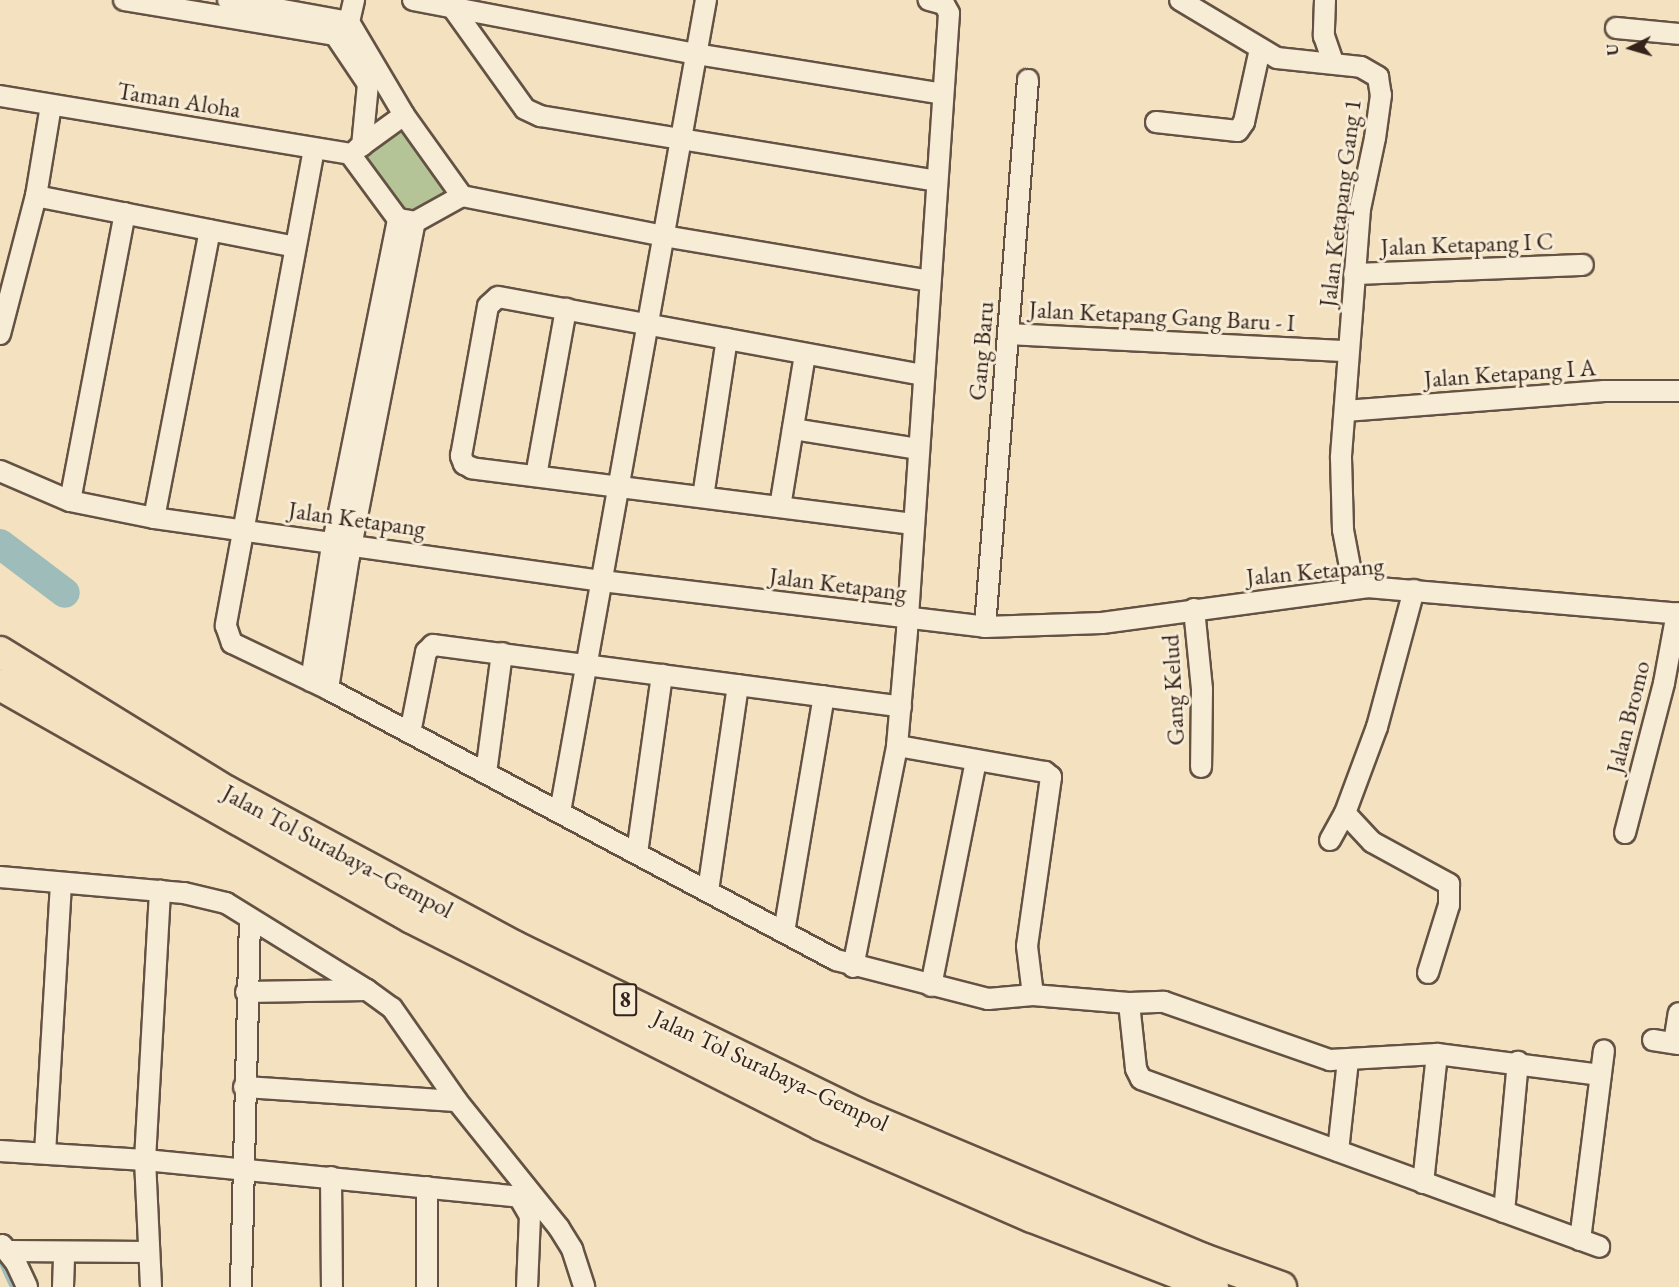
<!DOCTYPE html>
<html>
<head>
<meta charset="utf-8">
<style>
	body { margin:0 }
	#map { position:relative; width:1679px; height:1287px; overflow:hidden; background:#f3e1c0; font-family:"EB Garamond",serif }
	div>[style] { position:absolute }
	.green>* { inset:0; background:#b4c497 }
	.stream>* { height:5px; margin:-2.5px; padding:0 2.5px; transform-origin:2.5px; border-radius:2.5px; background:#9dbcba }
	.river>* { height:30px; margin:-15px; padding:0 15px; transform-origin:15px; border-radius:15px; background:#9dbcba }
	.roads { filter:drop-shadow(2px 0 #645244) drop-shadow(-2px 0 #645244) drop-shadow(0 2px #645244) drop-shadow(0 -2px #645244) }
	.minor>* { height:20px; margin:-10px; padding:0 10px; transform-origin:10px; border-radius:10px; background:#f7ecd6 }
	.highway>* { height:30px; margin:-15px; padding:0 15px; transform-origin:15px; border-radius:15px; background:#f3e1c0 }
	span { translate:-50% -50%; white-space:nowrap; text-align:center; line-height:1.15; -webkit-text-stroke:6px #f7ecd6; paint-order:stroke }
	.shield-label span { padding:2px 4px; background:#f7ecd6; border:2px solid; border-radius:4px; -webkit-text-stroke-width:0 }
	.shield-label { font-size:22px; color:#35231b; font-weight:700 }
	.street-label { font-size:24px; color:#35231b }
	.north { position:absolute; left:1601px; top:18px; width:60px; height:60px; -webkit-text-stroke:4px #f7ecd6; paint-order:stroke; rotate:265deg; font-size:16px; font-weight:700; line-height:24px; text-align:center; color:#35231b }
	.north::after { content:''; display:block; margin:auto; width:21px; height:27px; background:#35231b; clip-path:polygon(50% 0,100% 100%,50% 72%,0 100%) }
</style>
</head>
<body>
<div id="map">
	<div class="green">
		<i style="clip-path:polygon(392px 132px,409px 133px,449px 186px,444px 200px,416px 218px,397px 209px,359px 154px)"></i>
	</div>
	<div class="stream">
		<i style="left:0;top:1261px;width:29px;rotate:65deg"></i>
	</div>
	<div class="river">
		<i style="left:0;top:544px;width:81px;rotate:37deg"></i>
	</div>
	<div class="roads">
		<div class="minor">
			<i style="left:124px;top:0;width:214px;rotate:9.4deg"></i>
			<i style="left:335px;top:35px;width:59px;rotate:56deg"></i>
			<i style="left:368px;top:84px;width:62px;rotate:95.5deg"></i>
			<i style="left:228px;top:0;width:123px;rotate:10.3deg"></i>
			<i style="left:349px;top:22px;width:108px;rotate:59.4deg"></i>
			<i style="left:404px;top:115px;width:100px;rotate:54.4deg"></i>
			<i style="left:413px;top:0;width:288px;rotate:10.8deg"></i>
			<i style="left:696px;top:54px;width:250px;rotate:9.2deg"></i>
			<i style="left:1180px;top:0;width:113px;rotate:30.9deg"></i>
			<i style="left:1277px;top:58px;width:84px;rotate:6.1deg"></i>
			<i style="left:1361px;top:67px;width:20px;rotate:30deg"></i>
			<i style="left:1378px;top:77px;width:18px;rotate:81deg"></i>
			<i style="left:1381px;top:95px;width:43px;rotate:97.9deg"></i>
			<i style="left:1375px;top:138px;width:73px;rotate:101.9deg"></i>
			<i style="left:1360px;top:209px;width:250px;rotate:94.4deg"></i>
			<i style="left:1341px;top:458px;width:72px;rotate:88.4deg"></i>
			<i style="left:1343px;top:530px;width:59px;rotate:79.3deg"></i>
			<i style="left:1325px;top:0;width:36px;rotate:92deg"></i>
			<i style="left:1324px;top:36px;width:28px;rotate:71deg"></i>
			<i style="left:452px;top:7px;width:125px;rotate:54.4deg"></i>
			<i style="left:525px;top:109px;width:17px;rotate:25deg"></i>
			<i style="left:540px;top:116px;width:402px;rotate:9.3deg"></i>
			<i style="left:349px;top:22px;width:23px;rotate:-77deg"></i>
			<i style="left:1616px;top:28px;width:63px;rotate:5.4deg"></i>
			<i style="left:0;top:96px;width:355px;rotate:9.4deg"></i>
			<i style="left:1156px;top:122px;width:82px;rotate:6.3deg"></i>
			<i style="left:1238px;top:131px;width:11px;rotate:-56deg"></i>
			<i style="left:1244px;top:122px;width:75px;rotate:-77.6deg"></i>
			<i style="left:314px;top:149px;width:485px;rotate:100.5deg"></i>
			<i style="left:226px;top:626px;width:18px;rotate:71deg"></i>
			<i style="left:232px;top:643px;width:106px;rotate:25.6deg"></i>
			<i style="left:328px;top:689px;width:576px;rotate:28.08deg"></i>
			<i style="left:836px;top:960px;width:157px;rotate:14.4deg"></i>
			<i style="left:988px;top:999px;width:45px;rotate:-5.1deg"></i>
			<i style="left:1033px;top:995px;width:49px;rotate:-97deg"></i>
			<i style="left:1027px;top:946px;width:171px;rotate:-81.9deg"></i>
			<i style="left:1051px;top:777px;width:8px;rotate:-140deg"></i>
			<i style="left:1045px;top:772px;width:150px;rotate:-170deg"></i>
			<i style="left:357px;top:149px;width:58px;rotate:-35.9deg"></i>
			<i style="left:350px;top:154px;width:81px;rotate:53.6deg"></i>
			<i style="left:398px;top:219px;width:13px;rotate:9deg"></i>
			<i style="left:36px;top:196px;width:264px;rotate:11.1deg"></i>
			<i style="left:1354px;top:274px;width:229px;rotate:-2.3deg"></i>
			<i style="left:0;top:334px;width:143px;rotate:-75.4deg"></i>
			<i style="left:36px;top:196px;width:92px;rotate:-80.6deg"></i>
			<i style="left:1008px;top:334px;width:340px;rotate:2.9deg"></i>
			<i style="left:1345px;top:411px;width:260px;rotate:-4.4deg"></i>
			<i style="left:1604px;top:391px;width:75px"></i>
			<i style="left:793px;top:429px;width:127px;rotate:9.1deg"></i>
			<i style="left:0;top:471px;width:76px;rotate:23.2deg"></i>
			<i style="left:70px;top:501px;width:86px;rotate:11.4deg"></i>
			<i style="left:154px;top:518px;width:452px;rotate:8deg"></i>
			<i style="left:602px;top:581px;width:386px;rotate:6.8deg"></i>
			<i style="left:985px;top:627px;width:117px;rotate:-2deg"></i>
			<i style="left:1102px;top:623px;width:267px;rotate:-7.7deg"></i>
			<i style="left:1367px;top:587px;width:313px;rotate:4.9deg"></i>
			<i style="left:536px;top:476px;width:170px;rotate:-79.8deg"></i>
			<i style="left:703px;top:497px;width:160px;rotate:-81.4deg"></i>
			<i style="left:70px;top:501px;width:293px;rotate:-79.2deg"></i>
			<i style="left:780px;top:507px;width:155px;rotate:-80.7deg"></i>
			<i style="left:154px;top:518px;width:293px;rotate:-79deg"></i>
			<i style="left:913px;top:524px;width:445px;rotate:-172.8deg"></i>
			<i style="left:472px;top:468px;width:9px;rotate:-153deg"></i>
			<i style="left:464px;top:464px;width:9px;rotate:-111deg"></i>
			<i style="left:461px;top:456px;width:152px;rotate:-79.8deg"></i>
			<i style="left:488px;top:306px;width:13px;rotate:-42deg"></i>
			<i style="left:498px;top:297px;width:433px;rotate:10.4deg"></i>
			<i style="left:1194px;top:609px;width:80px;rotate:84.3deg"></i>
			<i style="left:1202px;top:689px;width:78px;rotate:90.7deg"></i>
			<i style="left:985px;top:627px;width:549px;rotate:-85.51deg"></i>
			<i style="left:311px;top:681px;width:131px;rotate:-81.2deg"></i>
			<i style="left:331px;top:552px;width:340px;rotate:-78.6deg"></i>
			<i style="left:328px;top:689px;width:134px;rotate:-81deg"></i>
			<i style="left:349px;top:557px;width:341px;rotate:-78.9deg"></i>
			<i style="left:415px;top:222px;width:54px;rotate:-29deg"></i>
			<i style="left:462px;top:196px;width:206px;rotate:11.2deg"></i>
			<i style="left:664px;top:236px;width:270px;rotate:9.6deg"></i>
			<i style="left:410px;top:733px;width:83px;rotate:-78.8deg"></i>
			<i style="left:426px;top:652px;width:10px;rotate:-45deg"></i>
			<i style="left:433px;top:645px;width:472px;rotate:7.5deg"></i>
			<i style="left:486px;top:773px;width:121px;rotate:-82.4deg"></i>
			<i style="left:560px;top:812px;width:825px;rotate:-79.81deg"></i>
			<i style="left:1345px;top:813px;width:40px;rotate:47deg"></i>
			<i style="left:1372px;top:842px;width:88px;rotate:28.6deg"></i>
			<i style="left:1449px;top:884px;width:21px;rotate:90deg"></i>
			<i style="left:1449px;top:905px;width:71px;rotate:107.2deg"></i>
			<i style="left:1625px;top:833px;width:155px;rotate:-75.4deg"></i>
			<i style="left:1664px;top:683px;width:71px;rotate:-79.5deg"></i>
			<i style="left:1330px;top:840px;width:31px;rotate:-61deg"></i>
			<i style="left:1345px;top:813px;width:92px;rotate:-69.6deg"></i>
			<i style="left:1377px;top:727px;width:142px;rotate:-74.9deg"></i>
			<i style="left:637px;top:853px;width:180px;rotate:-82deg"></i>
			<i style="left:0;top:877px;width:185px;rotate:5deg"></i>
			<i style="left:184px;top:893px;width:43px;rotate:13.4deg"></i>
			<i style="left:226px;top:903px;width:166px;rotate:31.7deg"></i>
			<i style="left:367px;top:990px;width:31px;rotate:36deg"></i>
			<i style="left:392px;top:1008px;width:113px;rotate:55deg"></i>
			<i style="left:457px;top:1101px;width:163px;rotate:51.2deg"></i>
			<i style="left:559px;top:1228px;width:25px;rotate:58deg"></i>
			<i style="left:572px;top:1249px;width:40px;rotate:72deg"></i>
			<i style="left:708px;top:891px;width:208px;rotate:-81.7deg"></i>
			<i style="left:784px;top:932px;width:239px;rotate:-80.4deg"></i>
			<i style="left:853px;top:967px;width:225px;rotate:-78.7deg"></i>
			<i style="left:897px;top:746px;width:115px;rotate:-85deg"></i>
			<i style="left:907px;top:631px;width:619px;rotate:-86.11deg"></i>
			<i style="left:949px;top:13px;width:10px;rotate:-119deg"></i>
			<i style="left:944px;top:4px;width:16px;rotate:-165deg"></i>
			<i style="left:931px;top:986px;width:230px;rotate:-78.7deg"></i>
			<i style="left:246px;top:992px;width:121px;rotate:-0.9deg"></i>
			<i style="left:1033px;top:995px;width:96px;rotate:4.8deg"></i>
			<i style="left:1129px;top:1003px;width:35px;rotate:-2deg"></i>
			<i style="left:1164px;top:1002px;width:176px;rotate:19.3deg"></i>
			<i style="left:1330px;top:1060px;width:107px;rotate:-3.2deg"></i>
			<i style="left:1437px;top:1054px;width:165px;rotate:7.3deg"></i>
			<i style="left:1129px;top:1003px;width:66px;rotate:83.9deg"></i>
			<i style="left:1136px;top:1069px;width:11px;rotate:63deg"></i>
			<i style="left:1141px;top:1079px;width:488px;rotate:20.1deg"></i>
			<i style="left:1653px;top:1040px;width:26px;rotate:9deg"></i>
			<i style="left:1674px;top:1043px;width:30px;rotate:-81deg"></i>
			<i style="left:244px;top:1087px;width:213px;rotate:3.8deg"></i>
			<i style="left:0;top:1151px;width:145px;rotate:3.6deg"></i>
			<i style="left:145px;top:1160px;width:376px;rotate:5.6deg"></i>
			<i style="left:519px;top:1197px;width:12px;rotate:-14deg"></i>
			<i style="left:1338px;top:1151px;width:91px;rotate:-83.7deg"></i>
			<i style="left:45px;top:1153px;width:269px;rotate:-86.6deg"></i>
			<i style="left:331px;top:1177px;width:110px;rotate:89.5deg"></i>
			<i style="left:1423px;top:1183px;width:130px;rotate:-83.8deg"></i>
			<i style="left:427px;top:1187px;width:100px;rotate:90deg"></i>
			<i style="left:519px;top:1197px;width:22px;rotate:60deg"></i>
			<i style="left:530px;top:1216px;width:71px;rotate:92.4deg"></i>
			<i style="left:1504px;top:1212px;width:151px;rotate:-84.7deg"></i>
			<i style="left:1580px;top:1240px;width:191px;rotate:-82.8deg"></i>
			<i style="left:2px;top:1245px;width:23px;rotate:52deg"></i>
			<i style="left:16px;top:1263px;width:26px;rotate:65deg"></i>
			<i style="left:9px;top:1251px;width:139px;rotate:0.4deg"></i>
			<i style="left:63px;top:1287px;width:35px;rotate:-88deg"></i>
			<i style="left:151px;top:1287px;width:127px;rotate:-92.7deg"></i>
			<i style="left:145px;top:1160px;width:270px;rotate:-86.8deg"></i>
			<i style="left:241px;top:1287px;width:367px;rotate:-88.6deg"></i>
		</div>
		<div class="highway">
			<i style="left:0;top:652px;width:265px;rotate:31.6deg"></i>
			<i style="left:226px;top:791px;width:329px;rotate:28.3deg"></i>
			<i style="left:516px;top:947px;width:378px;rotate:26deg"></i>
			<i style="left:856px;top:1113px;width:376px;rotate:22.8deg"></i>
			<i style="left:1203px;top:1259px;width:83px;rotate:19.7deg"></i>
			<i style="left:0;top:685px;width:473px;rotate:29.5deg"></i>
			<i style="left:412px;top:918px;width:458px;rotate:26.8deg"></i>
			<i style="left:821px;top:1125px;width:230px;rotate:23.6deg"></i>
			<i style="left:1032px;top:1217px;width:194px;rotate:21.1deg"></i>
		</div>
	</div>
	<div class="shield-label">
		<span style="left:625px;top:1000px">8</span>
	</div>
	<div class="street-label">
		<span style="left:179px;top:100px;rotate:9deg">Taman Aloha</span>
		<span style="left:1340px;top:203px;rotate:-83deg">Jalan Ketapang Gang 1</span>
		<span style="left:1467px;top:244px;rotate:-2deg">Jalan Ketapang I C</span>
		<span style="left:1162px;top:316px;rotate:3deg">Jalan Ketapang Gang Baru - I</span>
		<span style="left:981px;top:351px;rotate:-85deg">Gang Baru</span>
		<span style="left:1510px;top:373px;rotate:-4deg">Jalan Ketapang I A</span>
		<span style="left:357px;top:519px;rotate:8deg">Jalan Ketapang</span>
		<span style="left:1315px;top:571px;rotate:-5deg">Jalan Ketapang</span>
		<span style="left:838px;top:584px;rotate:7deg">Jalan Ketapang</span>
		<span style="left:1173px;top:690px;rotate:-93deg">Gang Kelud</span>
		<span style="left:1628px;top:717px;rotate:-76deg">Jalan Bromo</span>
		<span style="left:338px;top:851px;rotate:28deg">Jalan Tol Surabaya–Gempol</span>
		<span style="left:771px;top:1070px;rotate:25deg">Jalan Tol Surabaya–Gempol</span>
	</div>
	<div class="north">U</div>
</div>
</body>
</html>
